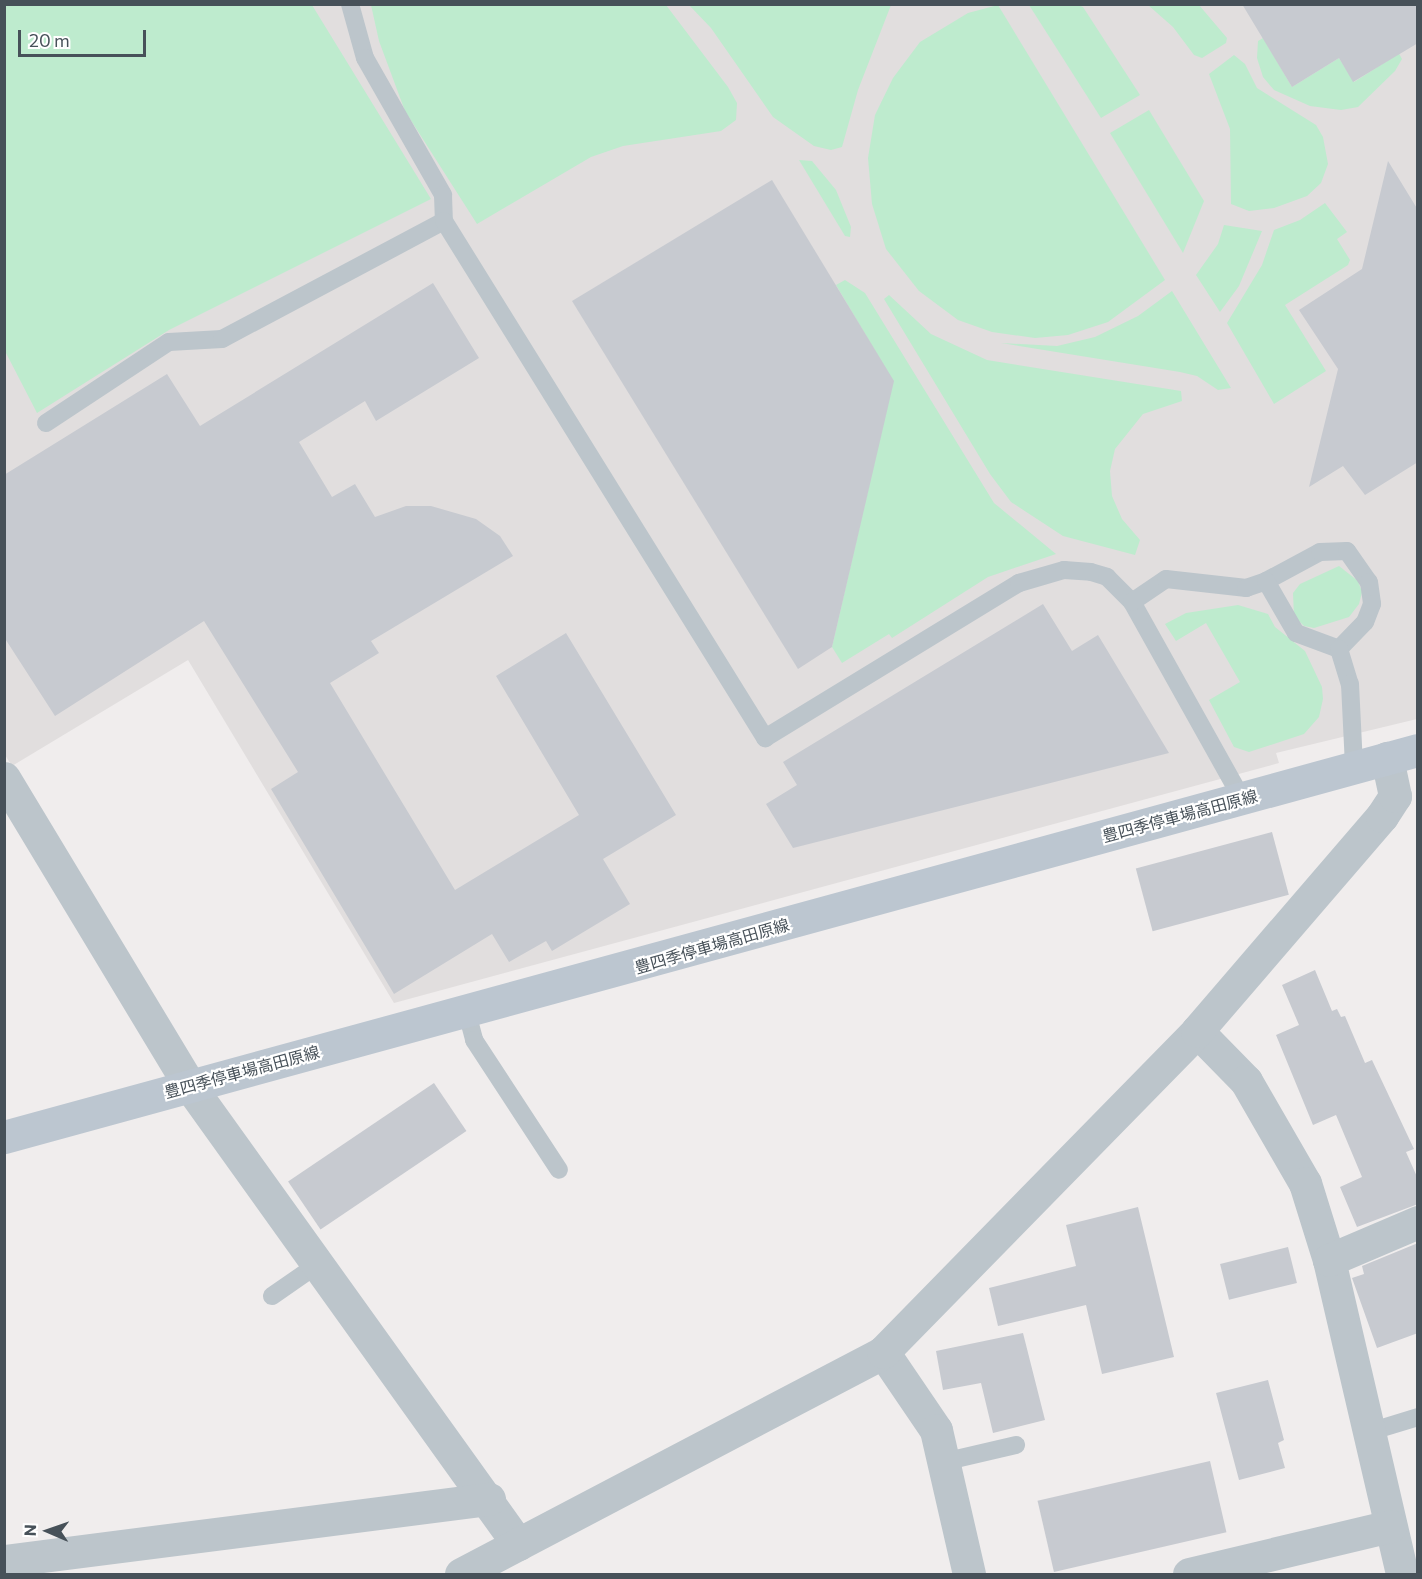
<!DOCTYPE html>
<html>
<head>
<meta charset="utf-8">
<style>
	body { margin:0 }
	#map { position:relative; width:1422px; height:1579px; overflow:hidden; background:#f0eded; font-family:Commissioner,"Noto Sans JP",sans-serif }
	div>[style] { position:absolute }
	.education>* { inset:0; background:#e1dede }
	.green>* { inset:0; background:#beebce }
	.building>* { inset:0; background:#c7cad0; transform-origin:0 0 }
	.service>* { height:18px; margin:-9px; padding:0 9px; transform-origin:9px; border-radius:9px; background:#bcc5cb }
	.minor>* { height:33px; margin:-16.5px; padding:0 16.5px; transform-origin:16.5px; border-radius:16.5px; background:#bcc5cb }
	.secondary>* { height:33px; margin:-16.5px; padding:0 16.5px; transform-origin:16.5px; border-radius:16.5px; background:#bcc6d0 }
	span { translate:-50% -50%; white-space:nowrap; text-align:center; line-height:1.15; -webkit-text-stroke:4.5px #fff; paint-order:stroke }
	.street-label { font-size:16px; color:#475159 }
	.frame { position:absolute; inset:0; border:6px solid #475159; pointer-events:none }
	.north { position:absolute; left:18px; top:1501px; width:60px; height:60px; -webkit-text-stroke:4px #fff; paint-order:stroke; rotate:272deg; font-size:16px; font-weight:700; line-height:24px; text-align:center; color:#475159 }
	.north::after { content:''; display:block; margin:auto; width:21px; height:27px; background:#475159; clip-path:polygon(50% 0,100% 100%,50% 72%,0 100%) }
	.scale { position:absolute; left:18px; top:30px; width:128px; height:27px; box-sizing:border-box; border:3px solid #475159; border-top:0; padding-left:8px; font-size:18px; line-height:21px; white-space:nowrap; color:#475159; -webkit-text-stroke:4px #fff; paint-order:stroke }
</style>
</head>
<body>
<div id="map">
	<div class="education">
		<i style="clip-path:polygon(5px 5px,1417px 5px,1417px 719px,1276px 753px,1279px 763px,394px 1003px,188px 660px,12px 766px,5px 755px)"></i>
	</div>
	<div class="green">
		<i style="clip-path:polygon(5px 4px,312px 5px,431px 199px,169px 330px,37px 413px,5px 351px)"></i>
		<i style="clip-path:polygon(1076px 4px,1083px 7px,1140px 95px,1101px 118px,1029px 5px)"></i>
		<i style="clip-path:polygon(371px 5px,666px 5px,728px 87px,737px 103px,736px 120px,721px 131px,623px 146px,591px 157px,477px 224px,405px 111px,379px 41px)"></i>
		<i style="clip-path:polygon(689px 5px,891px 5px,858px 90px,842px 147px,831px 150px,814px 146px,773px 117px,711px 28px)"></i>
		<i style="clip-path:polygon(998px 5px,1165px 280px,1108px 322px,1068px 335px,1035px 338px,992px 332px,958px 320px,919px 291px,886px 249px,872px 204px,868px 158px,875px 115px,893px 78px,920px 42px,968px 13px)"></i>
		<i style="clip-path:polygon(1148px 5px,1199px 5px,1227px 38px,1226px 43px,1202px 58px,1194px 55px,1173px 27px)"></i>
		<i style="clip-path:polygon(1353px 5px,1390px 37px,1402px 59px,1395px 71px,1358px 107px,1341px 110px,1310px 106px,1274px 90px,1263px 77px,1257px 58px,1258px 41px,1263px 38px,1292px 87px,1339px 58px,1354px 82px,1387px 61px)"></i>
		<i style="clip-path:polygon(1234px 55px,1245px 64px,1257px 88px,1316px 125px,1323px 137px,1328px 164px,1321px 183px,1307px 196px,1274px 208px,1249px 211px,1231px 204px,1230px 129px,1209px 74px)"></i>
		<i style="clip-path:polygon(1149px 110px,1204px 201px,1183px 253px,1110px 133px)"></i>
		<i style="clip-path:polygon(799px 160px,812px 161px,836px 190px,851px 227px,850px 237px,845px 236px)"></i>
		<i style="clip-path:polygon(1325px 203px,1347px 232px,1337px 239px,1350px 260px,1348px 265px,1285px 305px,1326px 371px,1274px 404px,1227px 323px,1262px 265px,1274px 230px,1300px 220px)"></i>
		<i style="clip-path:polygon(1224px 225px,1262px 231px,1239px 286px,1220px 312px,1196px 275px,1218px 244px)"></i>
		<i style="clip-path:polygon(845px 280px,865px 293px,994px 503px,1056px 554px,988px 577px,892px 638px,889px 634px,842px 663px,832px 647px,893px 381px,836px 285px)"></i>
		<i style="clip-path:polygon(1172px 291px,1231px 388px,1218px 390px,1197px 376px,1180px 372px,1001px 343px,1057px 346px,1095px 337px,1138px 316px)"></i>
		<i style="clip-path:polygon(889px 295px,931px 334px,987px 360px,1181px 391px,1182px 401px,1143px 414px,1115px 449px,1110px 471px,1112px 496px,1122px 519px,1140px 540px,1135px 555px,1063px 536px,1011px 502px,990px 474px,884px 299px)"></i>
		<i style="clip-path:polygon(1339px 566px,1358px 581px,1362px 592px,1359px 604px,1349px 617px,1314px 628px,1304px 626px,1294px 616px,1293px 593px,1300px 584px)"></i>
		<i style="clip-path:polygon(1238px 605px,1268px 614px,1275px 627px,1305px 651px,1322px 687px,1323px 699px,1319px 717px,1304px 734px,1249px 752px,1234px 747px,1209px 700px,1240px 682px,1206px 623px,1176px 641px,1165px 624px,1186px 613px)"></i>
	</div>
	<div class="building">
		<i style="clip-path:polygon(1242px 4px,1418px 4px,1418px 43px,1353px 82px,1339px 58px,1292px 87px)"></i>
		<i style="clip-path:polygon(1388px 161px,1418px 210px,1418px 462px,1365px 495px,1343px 466px,1309px 487px,1338px 369px,1299px 310px,1362px 269px)"></i>
		<i style="clip-path:polygon(772px 180px,894px 381px,832px 647px,798px 669px,572px 301px)"></i>
		<i style="clip-path:polygon(433px 283px,479px 358px,376px 421px,365px 401px,299px 442px,332px 497px,355px 484px,375px 517px,406px 506px,431px 506px,476px 519px,500px 536px,513px 556px,371px 641px,379px 653px,330px 683px,455px 890px,579px 815px,496px 676px,566px 633px,676px 815px,603px 859px,630px 904px,552px 951px,546px 941px,509px 962px,492px 934px,394px 994px,271px 789px,298px 772px,204px 621px,55px 716px,4px 637px,4px 475px,167px 374px,200px 426px)"></i>
		<i style="clip-path:polygon(1043px 604px,1072px 651px,1098px 635px,1169px 753px,793px 848px,766px 804px,797px 785px,783px 762px)"></i>
		<i style="left:1272px;top:832px;width:65px;height:141px;rotate:75deg"></i>
		<i style="clip-path:polygon(1315px 970px,1332px 1011px,1337px 1009px,1341px 1017px,1345px 1016px,1365px 1063px,1372px 1060px,1414px 1149px,1406px 1152px,1418px 1179px,1418px 1204px,1357px 1227px,1340px 1187px,1362px 1177px,1336px 1115px,1313px 1125px,1276px 1035px,1299px 1025px,1282px 985px)"></i>
		<i style="left:434px;top:1083px;width:58px;height:176px;rotate:56deg"></i>
		<i style="clip-path:polygon(1138px 1207px,1174px 1357px,1102px 1374px,1086px 1305px,998px 1326px,989px 1288px,1076px 1266px,1066px 1225px)"></i>
		<i style="clip-path:polygon(1418px 1243px,1418px 1333px,1377px 1348px,1352px 1278px,1364px 1274px,1362px 1266px)"></i>
		<i style="left:1288px;top:1247px;width:37px;height:70px;rotate:76deg"></i>
		<i style="clip-path:polygon(1023px 1333px,1045px 1420px,993px 1433px,981px 1383px,943px 1390px,936px 1351px)"></i>
		<i style="clip-path:polygon(1268px 1380px,1284px 1440px,1278px 1443px,1285px 1468px,1239px 1480px,1216px 1393px)"></i>
		<i style="left:1210px;top:1461px;width:73px;height:177px;rotate:77deg"></i>
	</div>
	<div class="service">
		<i style="left:350px;top:4px;width:56px;rotate:74.5deg"></i>
		<i style="left:365px;top:58px;width:158px;rotate:60.3deg"></i>
		<i style="left:443px;top:195px;width:26px;rotate:88deg"></i>
		<i style="left:46px;top:423px;width:147px;rotate:-33.4deg"></i>
		<i style="left:169px;top:342px;width:53px;rotate:-3.2deg"></i>
		<i style="left:222px;top:339px;width:251px;rotate:-28deg"></i>
		<i style="left:444px;top:221px;width:609px;rotate:58.16deg"></i>
		<i style="left:765px;top:738px;width:298px;rotate:-31.4deg"></i>
		<i style="left:1019px;top:583px;width:47px;rotate:-16.1deg"></i>
		<i style="left:1064px;top:570px;width:27px;rotate:4deg"></i>
		<i style="left:1091px;top:572px;width:17px;rotate:17deg"></i>
		<i style="left:1107px;top:577px;width:35px;rotate:45deg"></i>
		<i style="left:1132px;top:602px;width:226px;rotate:60.8deg"></i>
		<i style="left:1266px;top:581px;width:61px;rotate:-28.2deg"></i>
		<i style="left:1320px;top:552px;width:27px;rotate:-2deg"></i>
		<i style="left:1347px;top:551px;width:38px;rotate:55deg"></i>
		<i style="left:1369px;top:582px;width:22px;rotate:82deg"></i>
		<i style="left:1372px;top:604px;width:19px;rotate:111deg"></i>
		<i style="left:1365px;top:622px;width:37px;rotate:134deg"></i>
		<i style="left:1132px;top:602px;width:41px;rotate:-34.1deg"></i>
		<i style="left:1166px;top:579px;width:81px;rotate:6.4deg"></i>
		<i style="left:1246px;top:588px;width:21px;rotate:-19deg"></i>
		<i style="left:1266px;top:581px;width:60px;rotate:60deg"></i>
		<i style="left:1296px;top:633px;width:46px;rotate:20.4deg"></i>
		<i style="left:1339px;top:649px;width:37px;rotate:73deg"></i>
		<i style="left:1350px;top:684px;width:83px;rotate:87.2deg"></i>
		<i style="left:467px;top:1013px;width:28px;rotate:75deg"></i>
		<i style="left:474px;top:1040px;width:155px;rotate:56.8deg"></i>
		<i style="left:272px;top:1296px;width:56px;rotate:-34.8deg"></i>
		<i style="left:1369px;top:1432px;width:51px;rotate:-17deg"></i>
		<i style="left:943px;top:1462px;width:75px;rotate:-13.1deg"></i>
	</div>
	<div class="minor">
		<i style="left:4px;top:778px;width:358px;rotate:58.9deg"></i>
		<i style="left:189px;top:1085px;width:565px;rotate:54.37deg"></i>
		<i style="left:1197px;top:1031px;width:70px;rotate:45.6deg"></i>
		<i style="left:1246px;top:1081px;width:118px;rotate:60deg"></i>
		<i style="left:1305px;top:1183px;width:81px;rotate:72.7deg"></i>
		<i style="left:1329px;top:1260px;width:322px;rotate:76.9deg"></i>
		<i style="left:1329px;top:1260px;width:97px;rotate:-23.1deg"></i>
		<i style="left:883px;top:1352px;width:94px;rotate:55.8deg"></i>
		<i style="left:936px;top:1430px;width:148px;rotate:77.1deg"></i>
		<i style="left:4px;top:1561px;width:489px;rotate:-7.3deg"></i>
		<i style="left:461px;top:1574px;width:477px;rotate:-27.7deg"></i>
		<i style="left:883px;top:1352px;width:449px;rotate:-45.6deg"></i>
		<i style="left:1197px;top:1031px;width:284px;rotate:-49.3deg"></i>
		<i style="left:1382px;top:816px;width:24px;rotate:-57deg"></i>
		<i style="left:1395px;top:796px;width:39px;rotate:-102deg"></i>
		<i style="left:1189px;top:1574px;width:207px;rotate:-13.4deg"></i>
	</div>
	<div class="secondary">
		<i style="left:4px;top:1137px;width:1466px;rotate:-15.31deg"></i>
	</div>
	<div class="street-label">
		<span style="left:1180px;top:816px;rotate:-15deg">豊四季停車場高田原線</span>
		<span style="left:712px;top:946px;rotate:-16deg">豊四季停車場高田原線</span>
		<span style="left:242px;top:1072px;rotate:-15deg">豊四季停車場高田原線</span>
	</div>
	<div class="frame"></div>
	<div class="north">N</div>
	<div class="scale">20 m</div>
</div>
</body>
</html>
